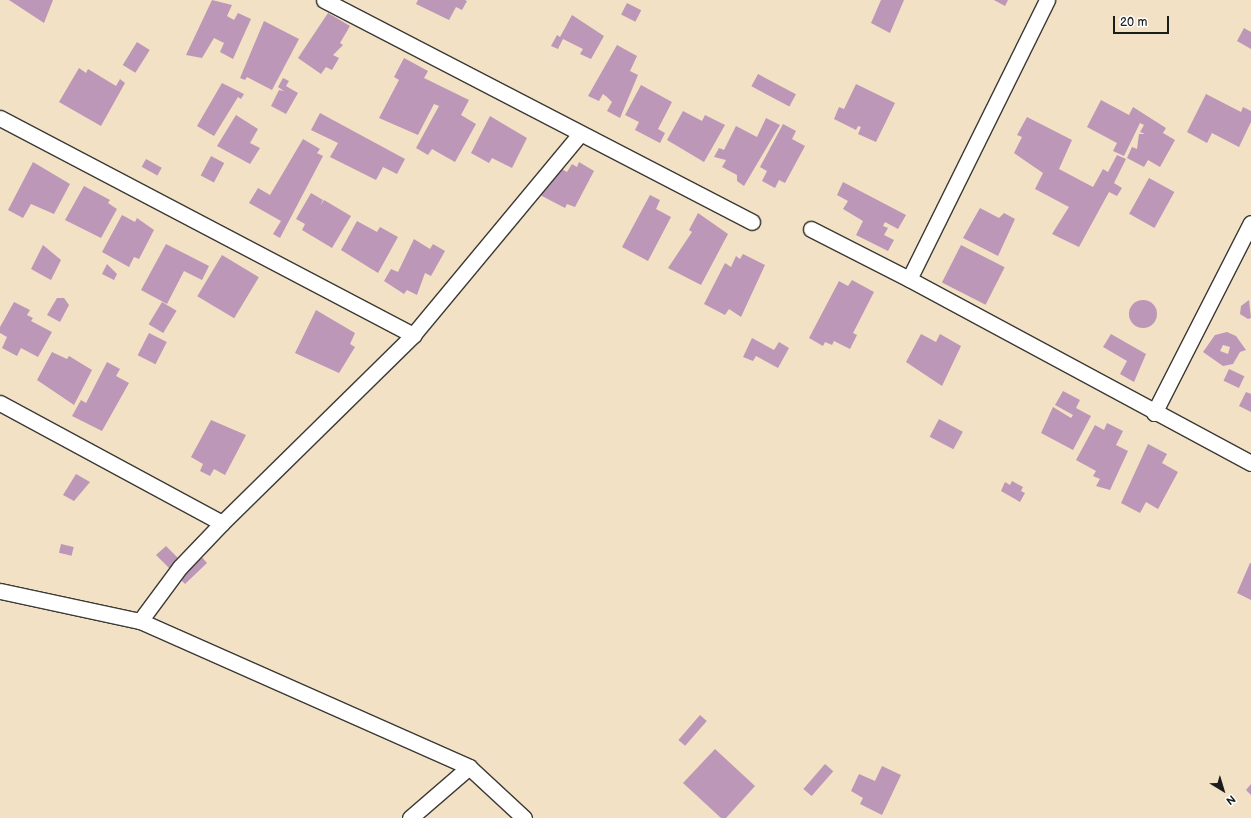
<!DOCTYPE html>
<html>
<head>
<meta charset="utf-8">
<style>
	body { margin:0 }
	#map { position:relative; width:1251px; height:818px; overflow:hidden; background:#f2e1c4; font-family:"Balsamiq Sans",sans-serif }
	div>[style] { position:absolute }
	.building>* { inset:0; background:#bc97b7; transform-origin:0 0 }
	.round { border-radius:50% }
	.roads { filter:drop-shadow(1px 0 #3c3a35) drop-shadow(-1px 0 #3c3a35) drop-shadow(0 1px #3c3a35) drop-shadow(0 -1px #3c3a35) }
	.street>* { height:15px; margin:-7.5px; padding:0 7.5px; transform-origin:7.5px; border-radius:7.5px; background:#fff }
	span { translate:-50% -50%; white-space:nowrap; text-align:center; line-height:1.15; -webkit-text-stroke:3.5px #fff; paint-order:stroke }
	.north { position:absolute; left:1203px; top:770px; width:40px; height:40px; -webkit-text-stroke:3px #fff; paint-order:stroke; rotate:142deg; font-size:11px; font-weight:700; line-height:16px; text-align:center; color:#1c1c1c }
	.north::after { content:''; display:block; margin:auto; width:14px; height:18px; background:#1c1c1c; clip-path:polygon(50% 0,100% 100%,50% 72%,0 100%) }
	.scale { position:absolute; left:1113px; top:16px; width:56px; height:18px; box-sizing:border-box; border:2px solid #1c1c1c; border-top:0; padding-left:5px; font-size:12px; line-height:14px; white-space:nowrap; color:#1c1c1c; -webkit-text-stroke:3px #fff; paint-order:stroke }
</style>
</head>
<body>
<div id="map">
	<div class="building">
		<i style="clip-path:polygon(9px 0,53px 0,44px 23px)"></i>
		<i style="clip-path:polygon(212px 0,232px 5px,227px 16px,234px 20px,238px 13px,251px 19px,233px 59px,220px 52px,224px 43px,214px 38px,202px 58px,186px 55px)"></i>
		<i style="clip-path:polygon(418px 0,465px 0,467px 1px,462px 10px,456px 7px,449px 20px,416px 4px)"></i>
		<i style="clip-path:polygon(881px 0,904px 0,890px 33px,871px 23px)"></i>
		<i style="clip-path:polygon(994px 0,1008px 0,1005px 6px)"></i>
		<i style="left:627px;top:3px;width:16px;height:13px;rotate:27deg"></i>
		<i style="clip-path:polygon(328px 13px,350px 26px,340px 43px,343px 45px,333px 55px,339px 58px,332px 70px,326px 67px,321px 74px,298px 58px)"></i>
		<i style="clip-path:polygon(572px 15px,604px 36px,591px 59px,580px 54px,583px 49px,563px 39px,558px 49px,551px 46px,557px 35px,560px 37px)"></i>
		<i style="clip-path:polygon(264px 21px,299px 39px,272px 90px,247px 77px,245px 80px,240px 78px)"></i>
		<i style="clip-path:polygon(1244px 28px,1251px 32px,1251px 49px,1237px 41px)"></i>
		<i style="left:137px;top:42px;width:15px;height:27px;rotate:32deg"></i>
		<i style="clip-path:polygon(617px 45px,637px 56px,630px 71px,638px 75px,620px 118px,607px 111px,612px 102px,607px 97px,603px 94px,599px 101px,588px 96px)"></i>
		<i style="clip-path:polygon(404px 58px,428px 71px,424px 78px,469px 100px,461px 115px,476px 124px,455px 162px,432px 149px,428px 155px,416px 148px,439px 106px,434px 104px,418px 135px,379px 118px,399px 80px,394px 77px)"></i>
		<i style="clip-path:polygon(79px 68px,86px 73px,88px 69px,116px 86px,120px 79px,125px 83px,101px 126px,59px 102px)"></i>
		<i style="left:758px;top:74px;width:43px;height:14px;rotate:28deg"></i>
		<i style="clip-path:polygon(283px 78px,289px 81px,286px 86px,298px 93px,286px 114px,271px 106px,279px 90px,284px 91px,278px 87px)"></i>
		<i style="clip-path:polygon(222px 83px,244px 94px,241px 99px,238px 97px,214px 136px,197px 126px)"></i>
		<i style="clip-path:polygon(856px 84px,895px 103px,876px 142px,858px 134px,861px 127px,858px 126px,856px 130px,834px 119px,839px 107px,844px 109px)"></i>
		<i style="clip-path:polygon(641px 85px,672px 102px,658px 129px,665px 133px,660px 143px,635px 130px,639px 122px,625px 115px)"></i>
		<i style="clip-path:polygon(1206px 94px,1241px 112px,1243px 107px,1251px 111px,1251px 122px,1239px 147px,1212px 133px,1207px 143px,1187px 132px)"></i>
		<i style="clip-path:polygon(1101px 100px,1129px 115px,1133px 107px,1166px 128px,1163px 133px,1175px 140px,1160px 167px,1148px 160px,1144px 167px,1127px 158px,1132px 147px,1137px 149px,1139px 134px,1145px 134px,1140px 132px,1144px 125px,1140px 123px,1124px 156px,1113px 151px,1117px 143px,1087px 127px)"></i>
		<i style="clip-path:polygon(683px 111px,702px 121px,705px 115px,725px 125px,704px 162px,667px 140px)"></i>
		<i style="clip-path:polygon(320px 113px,405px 159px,397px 174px,383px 167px,376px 180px,330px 157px,338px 143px,311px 130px)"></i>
		<i style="clip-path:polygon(236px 115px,258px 129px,250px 143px,260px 148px,250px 164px,217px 146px)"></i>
		<i style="clip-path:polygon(490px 116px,527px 138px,512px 168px,492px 158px,489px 163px,471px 153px)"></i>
		<i style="clip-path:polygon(1027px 117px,1072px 140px,1059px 169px,1093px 187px,1103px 169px,1108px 172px,1117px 155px,1126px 159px,1114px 183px,1122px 188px,1117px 196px,1109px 192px,1079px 247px,1052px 234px,1069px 207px,1035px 189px,1043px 173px,1014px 153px,1022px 137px,1017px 135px)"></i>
		<i style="clip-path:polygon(766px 118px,780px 125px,744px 186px,737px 181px,737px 175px,722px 167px,726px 160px,714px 157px,719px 148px,724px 150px,736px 126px,757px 137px)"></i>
		<i style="clip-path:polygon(783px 124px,796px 131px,792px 139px,805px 146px,785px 183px,779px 180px,775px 188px,762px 181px,767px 171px,760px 167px)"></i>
		<i style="clip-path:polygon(303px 139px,320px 149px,317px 153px,323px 156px,280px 238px,273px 234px,281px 221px,249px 203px,258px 188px,270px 195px)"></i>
		<i style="left:211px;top:156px;width:15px;height:22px;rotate:28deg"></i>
		<i style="left:146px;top:159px;width:18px;height:9px;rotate:29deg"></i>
		<i style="clip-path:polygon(33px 162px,70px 184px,54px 214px,31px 204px,23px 218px,8px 210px)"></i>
		<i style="clip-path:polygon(579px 162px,594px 171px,575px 207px,567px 204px,565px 208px,538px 194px,554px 165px,567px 172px,572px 164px,577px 167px)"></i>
		<i style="left:1149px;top:178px;width:29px;height:41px;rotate:29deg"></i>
		<i style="clip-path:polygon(843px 182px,906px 215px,898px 229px,885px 222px,883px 226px,888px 228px,884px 235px,894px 240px,888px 251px,856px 235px,863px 221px,843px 209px,848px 201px,837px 195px)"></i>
		<i style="clip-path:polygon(84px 186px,110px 200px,108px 203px,117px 209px,101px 238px,65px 220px)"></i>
		<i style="clip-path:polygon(311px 193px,323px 200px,320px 206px,324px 200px,351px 216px,332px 248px,302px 230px,305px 224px,296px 219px)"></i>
		<i style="clip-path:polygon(650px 195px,660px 200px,656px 209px,671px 217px,648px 261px,622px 247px)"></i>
		<i style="clip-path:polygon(980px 208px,999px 218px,1004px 213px,1015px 219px,998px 256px,963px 238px)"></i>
		<i style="clip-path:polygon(698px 213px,728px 234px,701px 285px,668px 268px,692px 232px,689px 230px)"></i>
		<i style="clip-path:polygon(122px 215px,135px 222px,137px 218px,154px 230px,139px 259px,134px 257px,129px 267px,102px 252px)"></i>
		<i style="clip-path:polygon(357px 221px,377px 232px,380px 227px,398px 237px,378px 273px,341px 250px)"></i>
		<i style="clip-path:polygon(414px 239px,430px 249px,433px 244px,445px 251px,431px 276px,425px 273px,417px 295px,407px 290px,404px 294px,384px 281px,391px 269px,398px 272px)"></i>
		<i style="clip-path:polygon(166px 244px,209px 266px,202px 280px,184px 271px,167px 304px,141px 290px)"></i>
		<i style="clip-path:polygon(43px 245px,61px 260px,51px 280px,31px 269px)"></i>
		<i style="left:961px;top:245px;width:49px;height:42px;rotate:27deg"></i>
		<i style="clip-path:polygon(743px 254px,765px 265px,741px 317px,729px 309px,725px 315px,704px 304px,725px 263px,731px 267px,736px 256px,740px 259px)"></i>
		<i style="left:222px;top:255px;width:43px;height:48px;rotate:31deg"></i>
		<i style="clip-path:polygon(107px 264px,117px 274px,114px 280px,102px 274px)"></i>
		<i style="clip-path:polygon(852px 280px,874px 292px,853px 333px,857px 335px,850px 349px,834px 341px,832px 345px,825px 342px,823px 346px,809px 338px,839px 281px,848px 286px)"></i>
		<i style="clip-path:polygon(57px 298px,64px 298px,69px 305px,60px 322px,47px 315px)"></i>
		<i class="round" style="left:1129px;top:300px;width:28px;height:28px"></i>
		<i style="clip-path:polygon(1249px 300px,1251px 318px,1248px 319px,1240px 314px,1241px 306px)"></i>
		<i style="clip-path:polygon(14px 302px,30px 310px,27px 315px,33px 318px,31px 321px,52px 332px,38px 357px,21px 348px,17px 356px,2px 348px,7px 337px,0 333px,0 327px)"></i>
		<i style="left:162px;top:302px;width:17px;height:26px;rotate:31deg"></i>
		<i style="clip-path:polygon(316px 310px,355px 333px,350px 344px,355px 347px,339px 373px,295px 353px)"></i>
		<i style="clip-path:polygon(evenodd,1227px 332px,1236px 336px,1246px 350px,1240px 352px,1233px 364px,1223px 366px,1203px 352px,1215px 335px,1227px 332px,1223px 345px,1230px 347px,1228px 354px,1220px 351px,1223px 345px)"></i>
		<i style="left:149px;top:333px;width:20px;height:25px;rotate:27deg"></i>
		<i style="clip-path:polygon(921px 334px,936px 342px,940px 334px,961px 346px,942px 386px,906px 362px)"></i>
		<i style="clip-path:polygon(1111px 334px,1146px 354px,1134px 382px,1120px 374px,1127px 361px,1103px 347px)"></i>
		<i style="clip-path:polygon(752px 338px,774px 350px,779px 342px,789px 348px,778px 368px,756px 356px,753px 361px,743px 357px)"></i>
		<i style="clip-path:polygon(52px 352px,67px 359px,69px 356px,92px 370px,74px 405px,37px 380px)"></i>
		<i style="clip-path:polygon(107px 362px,120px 369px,116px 376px,129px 383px,102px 431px,72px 416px,81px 400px,86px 403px)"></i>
		<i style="left:1229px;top:369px;width:17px;height:13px;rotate:25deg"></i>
		<i style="clip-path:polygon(1063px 391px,1080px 400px,1076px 408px,1091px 416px,1073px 450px,1041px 433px,1053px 407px,1071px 418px,1073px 415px,1055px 405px)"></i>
		<i style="clip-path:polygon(1246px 392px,1251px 394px,1251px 412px,1239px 406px)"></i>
		<i style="left:939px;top:419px;width:27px;height:20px;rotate:28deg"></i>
		<i style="clip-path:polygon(211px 420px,246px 435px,225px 475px,214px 469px,210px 476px,200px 471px,203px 464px,191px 457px)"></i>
		<i style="clip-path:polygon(1107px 423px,1123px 431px,1116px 445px,1128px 451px,1110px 490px,1096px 486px,1100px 479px,1093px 476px,1096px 471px,1076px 460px,1095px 425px,1104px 430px)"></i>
		<i style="clip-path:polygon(1148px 444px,1167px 454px,1162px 463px,1178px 472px,1158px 509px,1146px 502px,1140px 513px,1121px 503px)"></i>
		<i style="clip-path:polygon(76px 474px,90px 482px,74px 501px,63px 495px)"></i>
		<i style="clip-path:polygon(1012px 481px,1023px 487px,1021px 491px,1025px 493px,1020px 502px,1001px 491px,1005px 482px,1010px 485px)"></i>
		<i style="left:61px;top:544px;width:13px;height:9px;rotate:13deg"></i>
		<i style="clip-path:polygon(166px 546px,186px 566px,200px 555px,207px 563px,185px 584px,156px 555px)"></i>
		<i style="clip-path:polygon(1250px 563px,1251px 563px,1251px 600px,1237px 593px)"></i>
		<i style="left:700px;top:715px;width:9px;height:33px;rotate:41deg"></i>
		<i style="clip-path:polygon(715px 749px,755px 786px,726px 818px,721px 818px,683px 783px)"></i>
		<i style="left:825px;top:764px;width:11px;height:33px;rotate:41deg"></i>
		<i style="clip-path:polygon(882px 766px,901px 775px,882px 815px,860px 804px,863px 798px,851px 791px,859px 774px,875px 781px)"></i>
		<i style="clip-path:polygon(1251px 784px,1251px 795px,1246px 790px)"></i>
	</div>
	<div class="roads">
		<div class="street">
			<i style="left:324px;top:0;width:482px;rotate:27.4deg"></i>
			<i style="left:1047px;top:0;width:311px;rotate:116.3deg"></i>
			<i style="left:909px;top:279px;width:388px;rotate:28.3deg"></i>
			<i style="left:0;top:118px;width:467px;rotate:27.7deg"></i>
			<i style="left:811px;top:229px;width:110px;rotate:27deg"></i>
			<i style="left:0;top:403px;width:252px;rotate:28.4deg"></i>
			<i style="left:1154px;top:413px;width:213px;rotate:-63deg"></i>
			<i style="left:0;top:591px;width:143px;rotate:12.1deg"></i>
			<i style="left:140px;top:621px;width:360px;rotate:23.9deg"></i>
			<i style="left:469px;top:767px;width:75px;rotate:42.8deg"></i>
			<i style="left:140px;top:621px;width:67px;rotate:-53.5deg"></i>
			<i style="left:180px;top:567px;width:61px;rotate:-46.3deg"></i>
			<i style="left:222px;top:523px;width:268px;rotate:-44.5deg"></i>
			<i style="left:413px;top:335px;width:261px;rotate:-50.3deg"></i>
			<i style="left:410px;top:818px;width:78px;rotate:-40.8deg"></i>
		</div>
	</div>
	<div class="north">N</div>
	<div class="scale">20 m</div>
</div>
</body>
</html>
